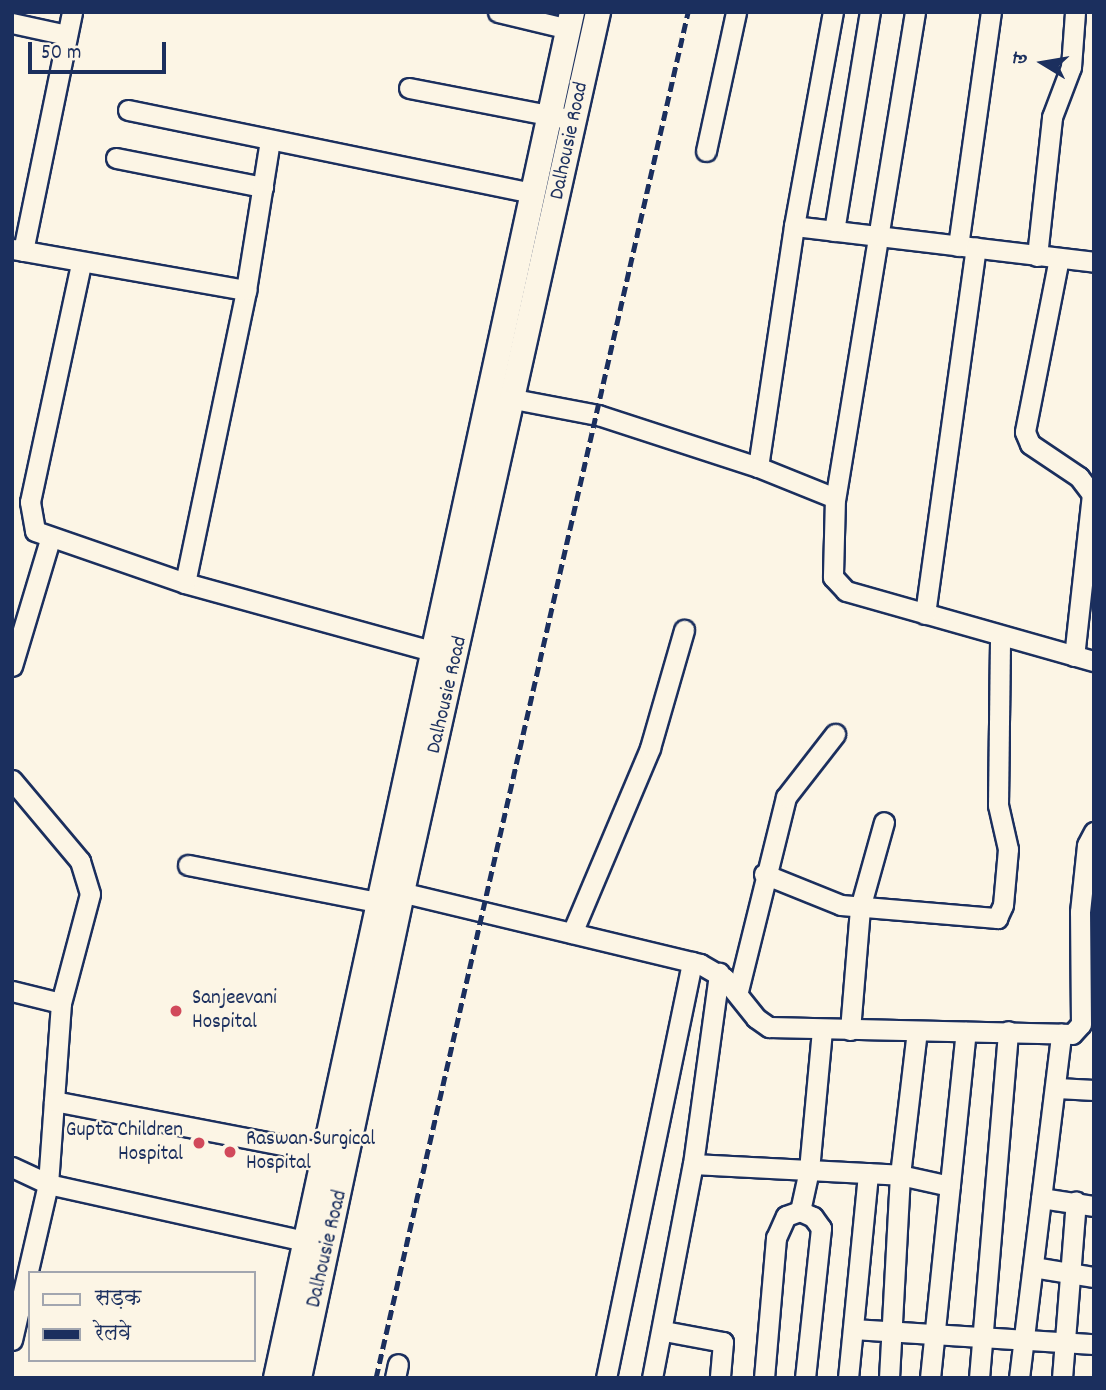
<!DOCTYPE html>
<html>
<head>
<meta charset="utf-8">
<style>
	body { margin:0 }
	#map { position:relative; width:1106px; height:1390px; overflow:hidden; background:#fcf5e5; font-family:Dekko,"Playpen Sans Deva",sans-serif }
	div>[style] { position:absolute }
	.roads { filter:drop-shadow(2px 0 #1b2f5e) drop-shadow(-2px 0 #1b2f5e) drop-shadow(0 2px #1b2f5e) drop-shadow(0 -2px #1b2f5e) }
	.minor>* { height:19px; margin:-9.5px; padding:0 9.5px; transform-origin:9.5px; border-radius:9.5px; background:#fcf5e5 }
	.tertiary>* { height:24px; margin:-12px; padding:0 12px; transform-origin:12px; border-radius:12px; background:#fcf5e5 }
	.rail>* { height:5px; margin-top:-2.5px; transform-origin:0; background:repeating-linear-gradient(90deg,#1b2f5e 0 10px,transparent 0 15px) }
	.dots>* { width:19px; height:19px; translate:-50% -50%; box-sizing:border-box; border:4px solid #fcf5e5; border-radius:50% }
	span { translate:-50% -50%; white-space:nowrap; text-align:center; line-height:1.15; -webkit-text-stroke:5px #fcf5e5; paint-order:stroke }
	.street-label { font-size:21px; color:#1b2f5e }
	.poi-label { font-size:21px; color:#1b2f5e }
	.left { translate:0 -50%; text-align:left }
	.right { translate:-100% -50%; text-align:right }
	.frame { position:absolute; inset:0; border:14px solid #1b2f5e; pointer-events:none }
	.legend { position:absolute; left:28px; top:1271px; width:228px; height:91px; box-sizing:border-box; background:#fcf5e5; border:2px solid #a2a6af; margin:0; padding:9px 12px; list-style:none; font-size:21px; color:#1b2f5e }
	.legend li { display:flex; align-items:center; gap:14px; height:35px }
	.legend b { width:35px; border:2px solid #a2a6af }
	.north { position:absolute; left:1008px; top:28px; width:70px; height:70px; -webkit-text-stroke:5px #fcf5e5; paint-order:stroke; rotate:281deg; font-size:19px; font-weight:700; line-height:28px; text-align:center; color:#1b2f5e }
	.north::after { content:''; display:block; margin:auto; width:24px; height:32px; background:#1b2f5e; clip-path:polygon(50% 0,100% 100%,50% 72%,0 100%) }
	.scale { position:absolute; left:28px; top:42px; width:138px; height:32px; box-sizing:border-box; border:4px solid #1b2f5e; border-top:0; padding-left:9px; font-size:21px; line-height:24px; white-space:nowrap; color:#1b2f5e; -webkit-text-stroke:5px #fcf5e5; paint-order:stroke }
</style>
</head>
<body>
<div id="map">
	<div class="roads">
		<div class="minor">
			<i style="left:498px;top:12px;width:73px;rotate:13.5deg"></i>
			<i style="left:915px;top:12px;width:493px;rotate:99.3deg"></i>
			<i style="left:835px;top:498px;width:79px;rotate:91.5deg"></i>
			<i style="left:833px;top:577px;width:19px;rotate:47deg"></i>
			<i style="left:846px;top:591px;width:258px;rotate:15.8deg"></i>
			<i style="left:12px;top:23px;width:56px;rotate:12.3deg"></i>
			<i style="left:409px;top:88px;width:158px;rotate:11deg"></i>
			<i style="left:128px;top:110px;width:414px;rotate:11.6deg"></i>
			<i style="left:706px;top:151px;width:142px;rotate:-77.8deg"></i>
			<i style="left:116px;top:158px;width:150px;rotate:11.2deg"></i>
			<i style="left:794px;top:226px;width:302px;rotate:6.8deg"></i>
			<i style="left:834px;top:231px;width:222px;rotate:-80.7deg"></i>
			<i style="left:958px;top:246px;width:236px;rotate:-82deg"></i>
			<i style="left:13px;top:249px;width:237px;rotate:10deg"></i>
			<i style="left:23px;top:251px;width:244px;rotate:-78.4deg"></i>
			<i style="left:1037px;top:256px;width:140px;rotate:-83.8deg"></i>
			<i style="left:1052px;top:117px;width:53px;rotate:-69.2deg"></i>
			<i style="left:1071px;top:67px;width:55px;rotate:-85.8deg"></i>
			<i style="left:1059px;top:258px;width:177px;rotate:101.1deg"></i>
			<i style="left:1025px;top:432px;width:13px;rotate:67deg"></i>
			<i style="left:1030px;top:444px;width:59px;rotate:34deg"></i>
			<i style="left:1079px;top:477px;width:21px;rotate:53deg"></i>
			<i style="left:1092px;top:494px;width:163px;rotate:96.3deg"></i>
			<i style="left:81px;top:264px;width:243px;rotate:102.1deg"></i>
			<i style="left:30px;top:502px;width:29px;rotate:80deg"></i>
			<i style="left:35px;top:531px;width:159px;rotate:19.1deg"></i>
			<i style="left:185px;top:583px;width:260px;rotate:15.4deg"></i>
			<i style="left:498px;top:396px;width:102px;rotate:10.8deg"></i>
			<i style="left:598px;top:415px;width:168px;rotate:18deg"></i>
			<i style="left:758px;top:467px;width:83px;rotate:21.9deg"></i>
			<i style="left:758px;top:467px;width:244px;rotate:-81.5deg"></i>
			<i style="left:794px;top:226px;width:218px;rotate:-79.7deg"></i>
			<i style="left:185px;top:583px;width:299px;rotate:-78.2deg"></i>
			<i style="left:246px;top:290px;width:152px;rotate:-80.9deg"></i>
			<i style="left:925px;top:614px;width:370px;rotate:-82.1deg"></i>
			<i style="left:12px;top:666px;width:133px;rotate:-73.3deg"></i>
			<i style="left:12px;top:780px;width:106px;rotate:50deg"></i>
			<i style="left:80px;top:861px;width:34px;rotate:73deg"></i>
			<i style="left:90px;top:894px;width:113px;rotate:104.9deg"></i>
			<i style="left:61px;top:1003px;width:181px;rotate:94.1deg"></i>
			<i style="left:48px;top:1184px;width:160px;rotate:103deg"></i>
			<i style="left:188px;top:865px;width:207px;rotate:11.1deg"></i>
			<i style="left:764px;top:874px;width:83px;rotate:21.9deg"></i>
			<i style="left:841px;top:905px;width:157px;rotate:4.8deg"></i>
			<i style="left:997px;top:918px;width:14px;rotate:-65deg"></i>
			<i style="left:1003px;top:905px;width:56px;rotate:-84.9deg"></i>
			<i style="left:1008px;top:849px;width:45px;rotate:-102.8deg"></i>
			<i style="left:998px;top:805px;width:168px;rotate:-89.3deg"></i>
			<i style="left:388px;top:889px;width:321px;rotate:13.5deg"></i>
			<i style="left:700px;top:964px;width:28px;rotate:30deg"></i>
			<i style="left:724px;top:978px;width:51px;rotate:51.3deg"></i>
			<i style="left:756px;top:1018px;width:16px;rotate:35deg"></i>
			<i style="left:769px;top:1027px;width:303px;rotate:1.3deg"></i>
			<i style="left:1072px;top:1034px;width:13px;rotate:-48deg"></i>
			<i style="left:1081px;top:1024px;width:112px;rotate:-90.5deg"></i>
			<i style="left:1080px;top:912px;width:67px;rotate:-84deg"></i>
			<i style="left:1087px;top:845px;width:15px;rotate:-62deg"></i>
			<i style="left:572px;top:933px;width:201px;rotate:-67.1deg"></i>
			<i style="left:650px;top:748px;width:123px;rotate:-73.9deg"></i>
			<i style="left:12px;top:991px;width:50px;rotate:13.8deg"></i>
			<i style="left:738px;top:991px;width:200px;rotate:-76.1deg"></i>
			<i style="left:786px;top:797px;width:80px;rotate:-52.1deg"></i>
			<i style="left:850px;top:1030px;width:122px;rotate:-85.3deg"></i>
			<i style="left:860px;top:908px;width:89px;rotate:-74.4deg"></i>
			<i style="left:1057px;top:1088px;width:37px;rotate:3deg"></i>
			<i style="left:54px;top:1101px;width:274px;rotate:10.9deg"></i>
			<i style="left:693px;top:1164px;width:207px;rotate:3deg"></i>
			<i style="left:900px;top:1175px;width:51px;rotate:12.4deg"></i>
			<i style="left:12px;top:1167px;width:40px;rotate:25deg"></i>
			<i style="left:48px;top:1184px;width:278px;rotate:12.5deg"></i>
			<i style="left:1041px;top:1198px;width:54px;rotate:8.6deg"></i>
			<i style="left:1033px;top:1267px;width:62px;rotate:9.3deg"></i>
			<i style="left:853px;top:1329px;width:241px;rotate:3.6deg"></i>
			<i style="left:664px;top:1331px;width:60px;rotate:10.6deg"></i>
			<i style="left:723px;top:1342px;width:36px;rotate:95deg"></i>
			<i style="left:395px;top:1378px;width:14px;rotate:-78deg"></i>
			<i style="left:606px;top:1378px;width:425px;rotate:-78.3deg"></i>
			<i style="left:652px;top:1378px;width:218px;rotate:-79.2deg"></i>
			<i style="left:693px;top:1164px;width:193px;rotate:-82.2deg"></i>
			<i style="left:764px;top:1378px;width:141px;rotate:-85.1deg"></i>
			<i style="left:776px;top:1238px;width:24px;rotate:-66deg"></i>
			<i style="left:786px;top:1216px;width:15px;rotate:-20deg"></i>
			<i style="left:805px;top:1378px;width:151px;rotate:-83.9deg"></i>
			<i style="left:821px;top:1228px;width:14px;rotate:-126deg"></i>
			<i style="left:813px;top:1217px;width:14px;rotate:-155deg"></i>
			<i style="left:800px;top:1211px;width:42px;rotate:-77.6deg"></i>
			<i style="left:809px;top:1170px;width:141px;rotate:-84.7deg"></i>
			<i style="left:848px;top:1378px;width:206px;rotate:-84.4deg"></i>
			<i style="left:889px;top:1378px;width:203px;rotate:-86.9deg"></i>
			<i style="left:900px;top:1175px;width:145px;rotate:-83.3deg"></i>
			<i style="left:930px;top:1378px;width:348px;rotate:-84.1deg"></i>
			<i style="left:979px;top:1378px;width:348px;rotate:-85.2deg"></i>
			<i style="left:1019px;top:1378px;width:347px;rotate:-83deg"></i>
			<i style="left:1062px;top:1378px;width:177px;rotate:-85.5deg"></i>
		</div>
		<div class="tertiary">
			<i style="left:276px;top:1378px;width:1398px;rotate:-77.77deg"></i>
			<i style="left:299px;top:1378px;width:497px;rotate:-78deg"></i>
			<i style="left:402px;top:892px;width:902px;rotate:-77.44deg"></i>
		</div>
	</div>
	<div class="rail">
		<i style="left:376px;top:1378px;width:1401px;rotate:-77.13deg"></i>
	</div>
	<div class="dots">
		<i style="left:176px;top:1011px;background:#d1495b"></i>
		<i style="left:199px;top:1143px;background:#d1495b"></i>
		<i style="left:230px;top:1152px;background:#d1495b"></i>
	</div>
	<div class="street-label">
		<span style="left:570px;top:141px;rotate:-78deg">Dalhousie Road</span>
		<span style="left:448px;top:695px;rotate:-77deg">Dalhousie Road</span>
		<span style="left:328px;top:1249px;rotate:-77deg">Dalhousie Road</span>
	</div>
	<div class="poi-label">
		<span class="left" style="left:192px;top:1011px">Sanjeevani<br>Hospital</span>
		<span class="right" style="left:183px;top:1143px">Gupta Children<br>Hospital</span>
		<span class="left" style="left:246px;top:1152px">Raswan Surgical<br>Hospital</span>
	</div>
	<div class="frame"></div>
	<ul class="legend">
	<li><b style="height:9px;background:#fcf5e5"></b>सड़क</li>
	<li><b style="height:9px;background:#1b2f5e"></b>रेलवे</li>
	</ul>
	<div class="north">उ</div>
	<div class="scale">50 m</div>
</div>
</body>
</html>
